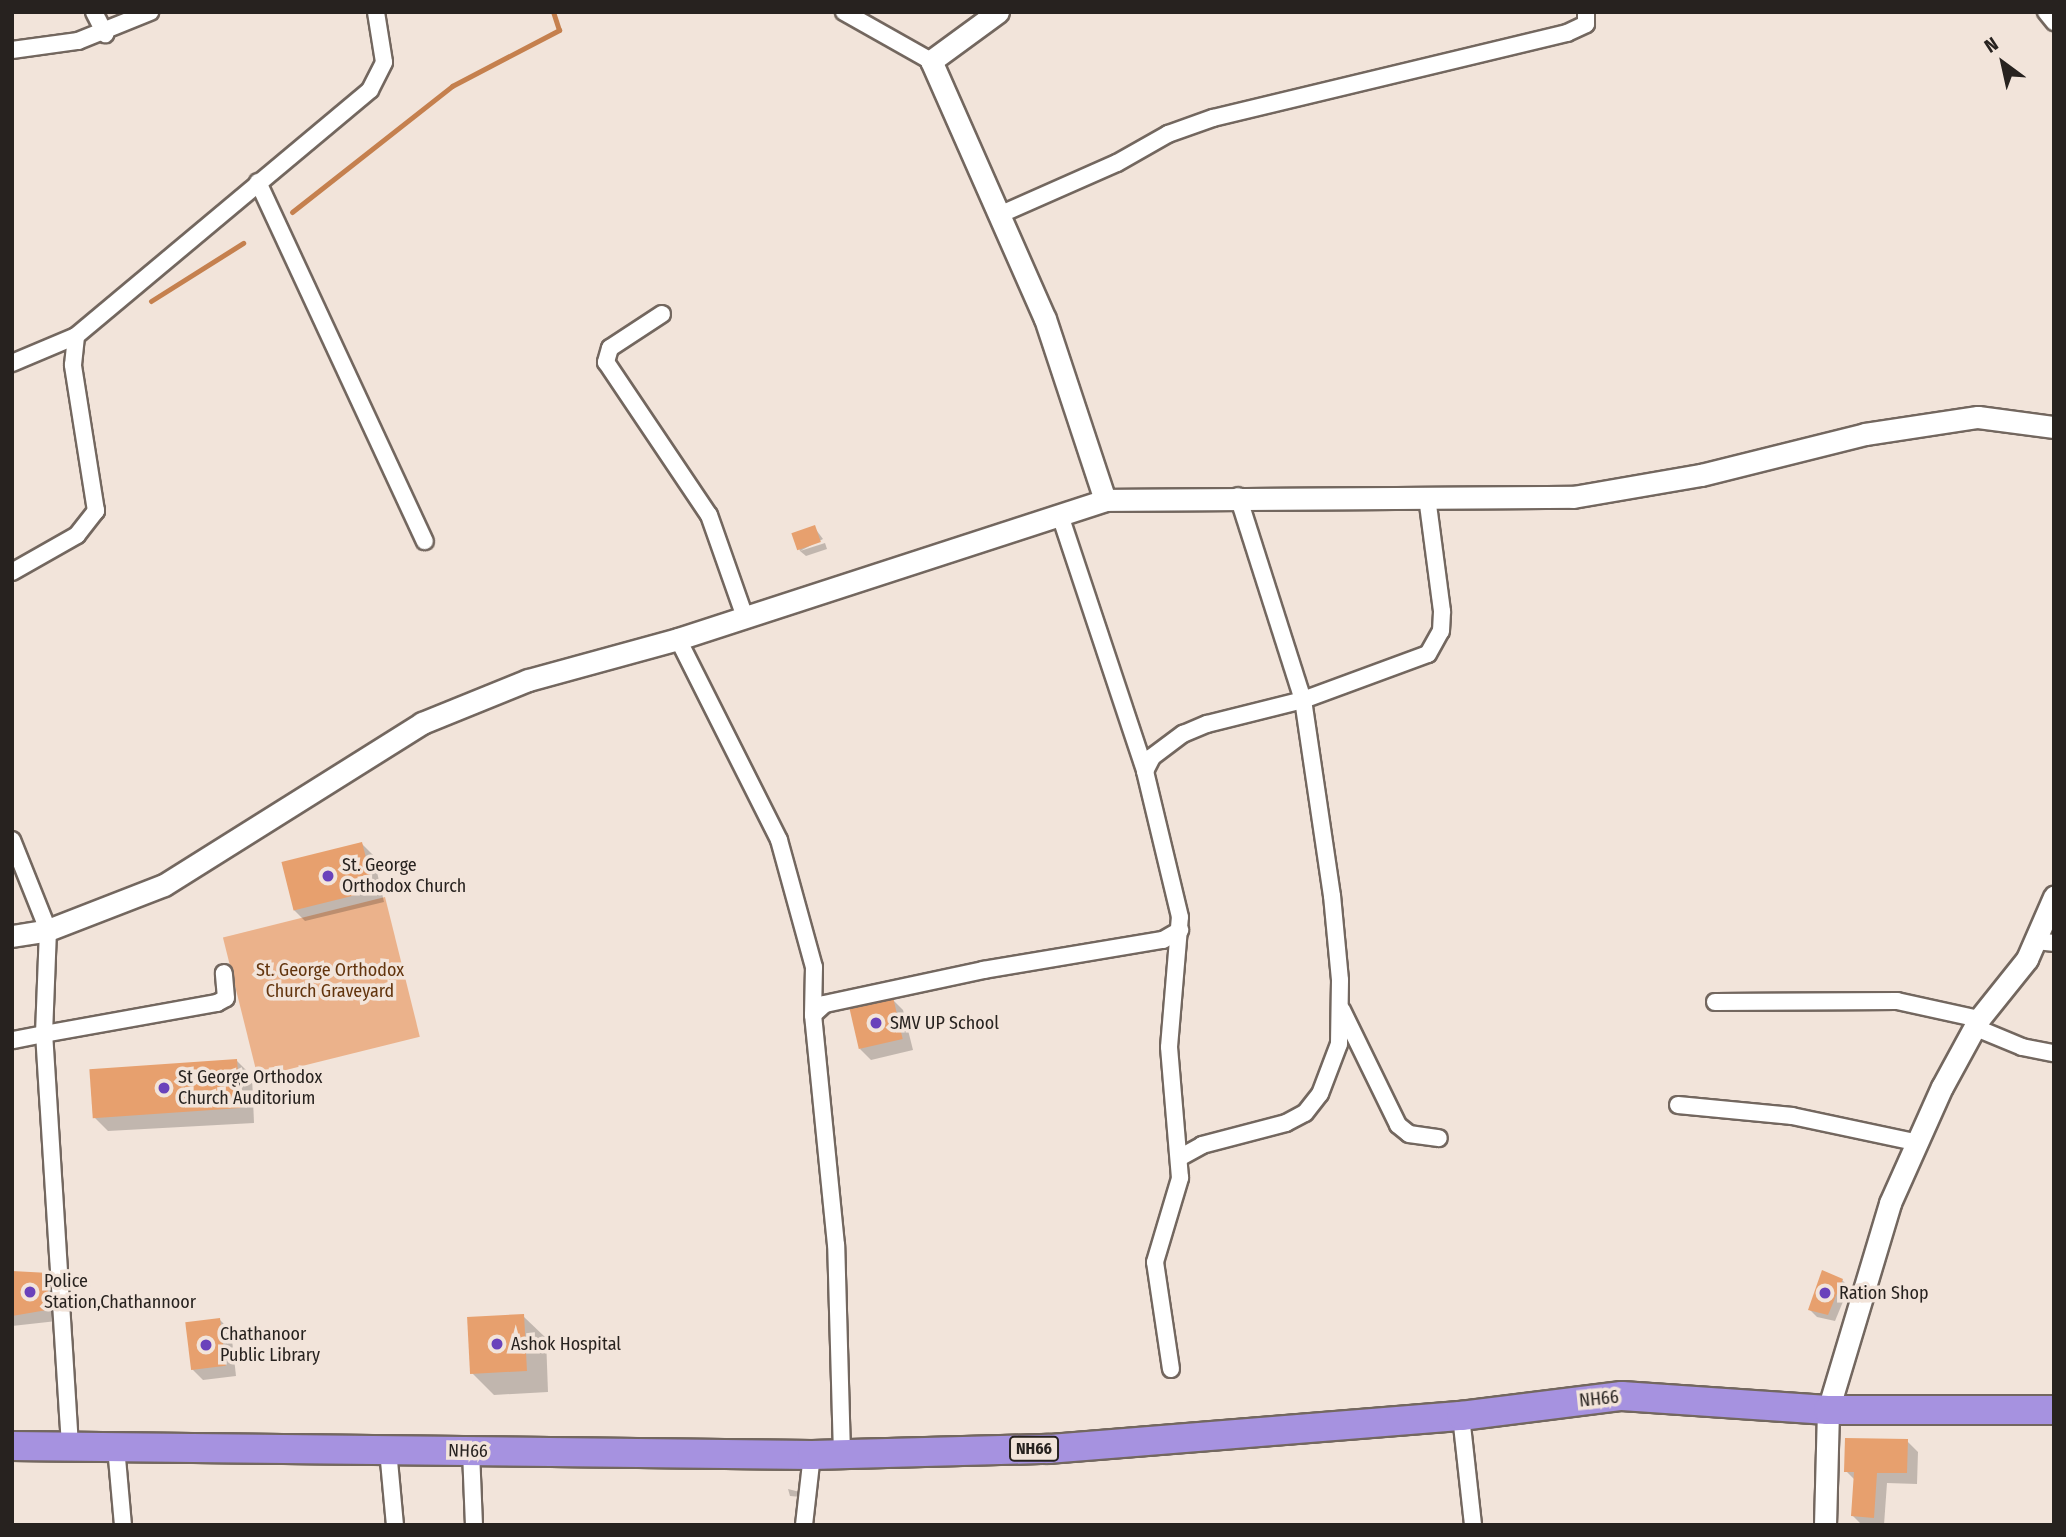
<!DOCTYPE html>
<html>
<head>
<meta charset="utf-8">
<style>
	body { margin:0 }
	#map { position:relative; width:2066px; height:1537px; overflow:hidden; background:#f2e4da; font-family:"Fira Sans Condensed",sans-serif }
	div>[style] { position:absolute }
	.green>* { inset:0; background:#ebb28b; transform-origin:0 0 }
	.shadow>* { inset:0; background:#0003 }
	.stream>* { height:5px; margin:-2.5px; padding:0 2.5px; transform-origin:2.5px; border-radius:2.5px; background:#c5804e }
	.building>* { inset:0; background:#e7a06e; transform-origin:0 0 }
	.roads { filter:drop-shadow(2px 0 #73675f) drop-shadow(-2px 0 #73675f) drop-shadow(0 2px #73675f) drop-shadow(0 -2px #73675f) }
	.minor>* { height:16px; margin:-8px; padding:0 8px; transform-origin:8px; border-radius:8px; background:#fff }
	.tertiary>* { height:21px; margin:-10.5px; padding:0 10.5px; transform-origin:10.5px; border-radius:10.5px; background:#fff }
	.trunk>* { height:28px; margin:-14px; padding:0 14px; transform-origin:14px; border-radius:14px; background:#a692e0 }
	.dots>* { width:19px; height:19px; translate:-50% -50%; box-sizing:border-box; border:4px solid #f2e4da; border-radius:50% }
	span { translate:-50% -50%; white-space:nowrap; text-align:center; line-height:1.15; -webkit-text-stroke:7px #f2e4da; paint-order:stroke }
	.shield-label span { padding:2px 5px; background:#f2e4da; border:2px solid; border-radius:5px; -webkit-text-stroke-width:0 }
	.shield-label { font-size:16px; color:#27221f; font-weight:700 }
	.poi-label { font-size:18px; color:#27221f }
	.left { translate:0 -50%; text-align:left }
	.park-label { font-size:18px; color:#62340d }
	.street-label { font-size:18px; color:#27221f }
	.frame { position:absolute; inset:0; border:14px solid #27221f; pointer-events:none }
	.north { position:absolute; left:1968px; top:28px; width:70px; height:70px; -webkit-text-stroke:5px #f2e4da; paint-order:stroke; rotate:327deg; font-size:19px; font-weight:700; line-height:28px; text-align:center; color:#27221f }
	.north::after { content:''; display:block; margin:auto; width:24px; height:32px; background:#27221f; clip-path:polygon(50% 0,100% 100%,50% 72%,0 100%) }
</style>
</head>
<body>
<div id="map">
	<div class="green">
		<i style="left:385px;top:897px;width:144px;height:167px;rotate:76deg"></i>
	</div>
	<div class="shadow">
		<i style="clip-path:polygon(814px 527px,823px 539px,800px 551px,793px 534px)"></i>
		<i style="clip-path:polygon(825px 543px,827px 549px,806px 556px,800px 551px)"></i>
		<i style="clip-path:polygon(362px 844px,373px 855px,384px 902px,305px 921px,294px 910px)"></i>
		<i style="clip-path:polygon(892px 999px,903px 1010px,913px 1050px,871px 1060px,860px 1049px)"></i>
		<i style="clip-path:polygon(237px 1061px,252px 1076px,254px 1123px,108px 1131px,93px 1116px)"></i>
		<i style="clip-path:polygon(12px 1273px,49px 1275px,60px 1286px,57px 1321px,12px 1326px)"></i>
		<i style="clip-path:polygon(1842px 1280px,1849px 1287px,1835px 1321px,1817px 1317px,1810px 1310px)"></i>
		<i style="clip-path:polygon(523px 1316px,546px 1338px,548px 1392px,494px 1395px,472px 1373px)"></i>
		<i style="clip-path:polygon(220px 1320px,231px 1331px,236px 1376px,203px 1380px,192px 1369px)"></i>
		<i style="clip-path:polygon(1907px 1441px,1918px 1452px,1917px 1484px,1887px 1483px,1884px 1525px,1862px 1525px,1852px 1515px,1855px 1480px,1846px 1471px)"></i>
		<i style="clip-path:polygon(788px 1489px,800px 1492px,801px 1497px,790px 1496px)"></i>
	</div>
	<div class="stream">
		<i style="left:292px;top:212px;width:204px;rotate:-38.2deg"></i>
		<i style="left:452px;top:86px;width:121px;rotate:-27.6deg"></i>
		<i style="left:559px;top:30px;width:19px;rotate:-108deg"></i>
		<i style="left:151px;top:301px;width:109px;rotate:-32.2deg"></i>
	</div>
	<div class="building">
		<i style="left:815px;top:525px;width:18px;height:25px;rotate:71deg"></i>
		<i style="left:362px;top:842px;width:50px;height:83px;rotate:76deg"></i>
		<i style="left:893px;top:997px;width:43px;height:45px;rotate:77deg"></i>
		<i style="left:237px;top:1059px;width:49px;height:148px;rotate:86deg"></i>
		<i style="clip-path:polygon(1822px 1270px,1843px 1279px,1828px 1315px,1808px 1310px)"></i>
		<i style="clip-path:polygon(12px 1271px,49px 1273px,47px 1310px,12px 1316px)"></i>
		<i style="left:524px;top:1314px;width:57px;height:57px;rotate:87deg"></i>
		<i style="left:220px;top:1318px;width:48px;height:35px;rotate:83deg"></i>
		<i style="clip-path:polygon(1845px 1438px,1908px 1439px,1907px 1473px,1877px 1473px,1874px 1518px,1851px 1516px,1854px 1472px,1844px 1472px)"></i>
	</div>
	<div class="roads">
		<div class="minor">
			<i style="left:94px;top:12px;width:25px;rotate:63deg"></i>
			<i style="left:844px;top:12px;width:100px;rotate:29.4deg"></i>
			<i style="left:2046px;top:12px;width:13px;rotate:51deg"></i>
			<i style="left:12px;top:50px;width:67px;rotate:-7.8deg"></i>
			<i style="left:78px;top:41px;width:78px;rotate:-21.9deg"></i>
			<i style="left:258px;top:182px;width:396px;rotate:65.1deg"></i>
			<i style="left:999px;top:215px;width:129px;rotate:-23.8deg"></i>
			<i style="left:1117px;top:163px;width:59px;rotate:-29.6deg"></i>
			<i style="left:1168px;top:134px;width:48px;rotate:-19.6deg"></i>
			<i style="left:1213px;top:118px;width:364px;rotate:-13.5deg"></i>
			<i style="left:1567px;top:33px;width:21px;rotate:-25deg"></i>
			<i style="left:1586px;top:24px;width:12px;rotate:-90deg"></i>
			<i style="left:662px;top:314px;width:62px;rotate:146.8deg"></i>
			<i style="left:610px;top:348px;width:15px;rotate:106deg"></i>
			<i style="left:606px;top:362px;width:184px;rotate:56.1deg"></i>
			<i style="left:709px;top:515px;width:108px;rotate:70.6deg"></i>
			<i style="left:12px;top:363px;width:69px;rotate:-22.9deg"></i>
			<i style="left:1060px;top:515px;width:270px;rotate:71.6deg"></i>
			<i style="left:12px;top:572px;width:75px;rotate:-29.6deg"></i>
			<i style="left:77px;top:535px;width:31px;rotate:-52deg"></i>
			<i style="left:96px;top:511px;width:148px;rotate:-99deg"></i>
			<i style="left:73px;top:365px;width:29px;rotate:-84deg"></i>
			<i style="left:76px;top:336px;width:383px;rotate:-39.9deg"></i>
			<i style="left:370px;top:90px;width:31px;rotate:-63deg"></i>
			<i style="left:384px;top:62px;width:51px;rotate:-99.1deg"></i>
			<i style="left:678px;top:639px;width:225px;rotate:63.3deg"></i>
			<i style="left:779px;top:840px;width:132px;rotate:74.6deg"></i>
			<i style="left:814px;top:967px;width:48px;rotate:91.2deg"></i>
			<i style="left:12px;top:840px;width:97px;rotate:68.2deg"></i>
			<i style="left:48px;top:930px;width:104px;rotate:92.2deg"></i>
			<i style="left:44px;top:1034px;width:33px;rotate:169deg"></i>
			<i style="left:2035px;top:941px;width:19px;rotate:6deg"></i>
			<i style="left:1715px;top:1002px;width:182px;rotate:-0.3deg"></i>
			<i style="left:1897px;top:1001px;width:84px;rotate:12.4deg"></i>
			<i style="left:1342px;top:1010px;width:128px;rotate:64deg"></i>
			<i style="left:1398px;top:1125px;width:14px;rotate:39deg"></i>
			<i style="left:1409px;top:1134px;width:30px;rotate:8deg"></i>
			<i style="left:1974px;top:1027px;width:52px;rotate:22.6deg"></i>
			<i style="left:2022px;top:1047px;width:33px;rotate:11deg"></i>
			<i style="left:1678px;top:1105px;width:115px;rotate:5.5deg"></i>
			<i style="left:1792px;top:1116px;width:130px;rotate:12deg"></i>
			<i style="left:1179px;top:1158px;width:26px;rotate:-29deg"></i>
			<i style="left:1202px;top:1145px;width:87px;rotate:-14.7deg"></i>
			<i style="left:1286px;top:1123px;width:21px;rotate:-28deg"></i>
			<i style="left:1305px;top:1113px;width:24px;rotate:-52deg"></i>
			<i style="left:1320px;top:1094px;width:53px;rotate:-69.2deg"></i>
			<i style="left:1339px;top:1044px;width:64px;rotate:-89.1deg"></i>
			<i style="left:1340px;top:980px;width:84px;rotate:-95.4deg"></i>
			<i style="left:1332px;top:896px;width:198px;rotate:-98.4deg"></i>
			<i style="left:1303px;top:700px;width:214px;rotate:-107.7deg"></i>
			<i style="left:1171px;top:1369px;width:108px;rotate:-98.5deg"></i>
			<i style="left:1155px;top:1262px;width:88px;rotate:-73.4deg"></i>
			<i style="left:1180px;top:1178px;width:131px;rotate:-94.8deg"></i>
			<i style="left:1169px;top:1047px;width:130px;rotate:-85.2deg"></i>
			<i style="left:1180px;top:917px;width:150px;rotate:-103.5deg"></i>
			<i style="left:1145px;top:771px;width:16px;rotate:-63deg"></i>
			<i style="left:1152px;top:757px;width:39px;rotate:-37deg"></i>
			<i style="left:1183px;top:734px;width:26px;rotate:-23deg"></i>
			<i style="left:1207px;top:724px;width:99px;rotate:-14deg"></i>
			<i style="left:1303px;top:700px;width:133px;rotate:-20.2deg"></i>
			<i style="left:1428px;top:654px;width:26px;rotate:-61deg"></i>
			<i style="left:1441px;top:631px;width:20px;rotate:-87deg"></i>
			<i style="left:1442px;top:611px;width:115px;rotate:-97.5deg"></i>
			<i style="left:1461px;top:1416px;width:110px;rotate:83.7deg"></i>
			<i style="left:70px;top:1446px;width:413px;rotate:-93.6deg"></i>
			<i style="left:44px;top:1034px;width:176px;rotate:-10.2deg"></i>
			<i style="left:217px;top:1003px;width:10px;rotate:-29deg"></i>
			<i style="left:226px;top:998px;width:25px;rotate:-95deg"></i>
			<i style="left:116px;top:1447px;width:78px;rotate:84.9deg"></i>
			<i style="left:388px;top:1450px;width:75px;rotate:84.7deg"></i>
			<i style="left:471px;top:1451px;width:74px;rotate:87.7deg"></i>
			<i style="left:842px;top:1454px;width:209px;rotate:-91.6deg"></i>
			<i style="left:836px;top:1245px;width:231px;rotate:-95.7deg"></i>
			<i style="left:813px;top:1015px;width:16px;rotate:-43deg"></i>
			<i style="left:825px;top:1004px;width:162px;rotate:-12.1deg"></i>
			<i style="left:983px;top:970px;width:182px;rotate:-9.5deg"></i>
			<i style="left:1163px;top:940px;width:20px;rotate:-30deg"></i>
			<i style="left:804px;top:1525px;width:70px;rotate:-83.5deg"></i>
		</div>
		<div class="tertiary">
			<i style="left:1105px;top:500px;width:468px;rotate:-0.4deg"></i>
			<i style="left:1573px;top:497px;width:130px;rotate:-9.8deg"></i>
			<i style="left:1701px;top:475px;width:169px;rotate:-14deg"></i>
			<i style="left:1865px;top:434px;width:114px;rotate:-8.6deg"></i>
			<i style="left:1978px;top:417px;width:77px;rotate:7.5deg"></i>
			<i style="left:12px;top:936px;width:36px;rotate:-9deg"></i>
			<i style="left:48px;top:930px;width:124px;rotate:-21.2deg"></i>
			<i style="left:164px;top:885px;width:305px;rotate:-32.1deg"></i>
			<i style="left:422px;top:723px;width:114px;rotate:-22.1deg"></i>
			<i style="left:528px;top:680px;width:156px;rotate:-15.3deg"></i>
			<i style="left:678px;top:639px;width:449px;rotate:-18deg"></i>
			<i style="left:1105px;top:500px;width:191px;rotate:-108.3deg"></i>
			<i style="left:1045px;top:319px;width:282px;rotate:-113.8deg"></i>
			<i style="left:931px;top:61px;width:83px;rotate:-36.2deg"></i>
			<i style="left:1825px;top:1525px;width:115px;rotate:-88.5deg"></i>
			<i style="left:1828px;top:1410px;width:216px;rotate:-73.3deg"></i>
			<i style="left:1890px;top:1203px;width:127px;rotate:-65.9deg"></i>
			<i style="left:1942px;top:1087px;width:77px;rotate:-61.4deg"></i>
			<i style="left:1979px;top:1019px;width:77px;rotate:-51.3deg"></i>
			<i style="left:2027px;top:959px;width:68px;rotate:-66.5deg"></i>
		</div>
		<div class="trunk">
			<i style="left:12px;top:1446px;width:800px;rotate:0.64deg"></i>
			<i style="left:812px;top:1455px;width:237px;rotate:-1.5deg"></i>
			<i style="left:1049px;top:1449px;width:413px;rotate:-4.6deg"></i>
			<i style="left:1461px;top:1416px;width:162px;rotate:-7.1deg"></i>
			<i style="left:1622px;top:1396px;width:206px;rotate:3.9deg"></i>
			<i style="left:1828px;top:1410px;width:226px"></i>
		</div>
	</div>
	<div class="dots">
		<i style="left:328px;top:876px;background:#6a42bb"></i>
		<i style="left:876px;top:1023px;background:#6a42bb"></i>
		<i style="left:164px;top:1088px;background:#6a42bb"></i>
		<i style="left:30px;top:1292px;background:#6a42bb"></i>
		<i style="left:1825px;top:1293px;background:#6a42bb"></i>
		<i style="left:497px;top:1344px;background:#6a42bb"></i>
		<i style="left:206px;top:1345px;background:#6a42bb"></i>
	</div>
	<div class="shield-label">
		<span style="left:1034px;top:1449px">NH66</span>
	</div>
	<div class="poi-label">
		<span class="left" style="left:342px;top:876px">St. George<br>Orthodox Church</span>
		<span class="left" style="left:890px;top:1023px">SMV UP School</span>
		<span class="left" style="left:178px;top:1088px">St George Orthodox<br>Church Auditorium</span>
		<span class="left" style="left:44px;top:1292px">Police<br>Station,Chathannoor</span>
		<span class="left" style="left:1839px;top:1293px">Ration Shop</span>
		<span class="left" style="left:220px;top:1345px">Chathanoor<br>Public Library</span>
		<span class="left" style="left:511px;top:1344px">Ashok Hospital</span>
	</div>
	<div class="park-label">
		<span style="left:330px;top:981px">St. George Orthodox<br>Church Graveyard</span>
	</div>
	<div class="street-label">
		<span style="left:1599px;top:1399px;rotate:-6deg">NH66</span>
		<span style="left:468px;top:1451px;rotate:1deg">NH66</span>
	</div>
	<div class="frame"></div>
	<div class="north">N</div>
</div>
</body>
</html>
